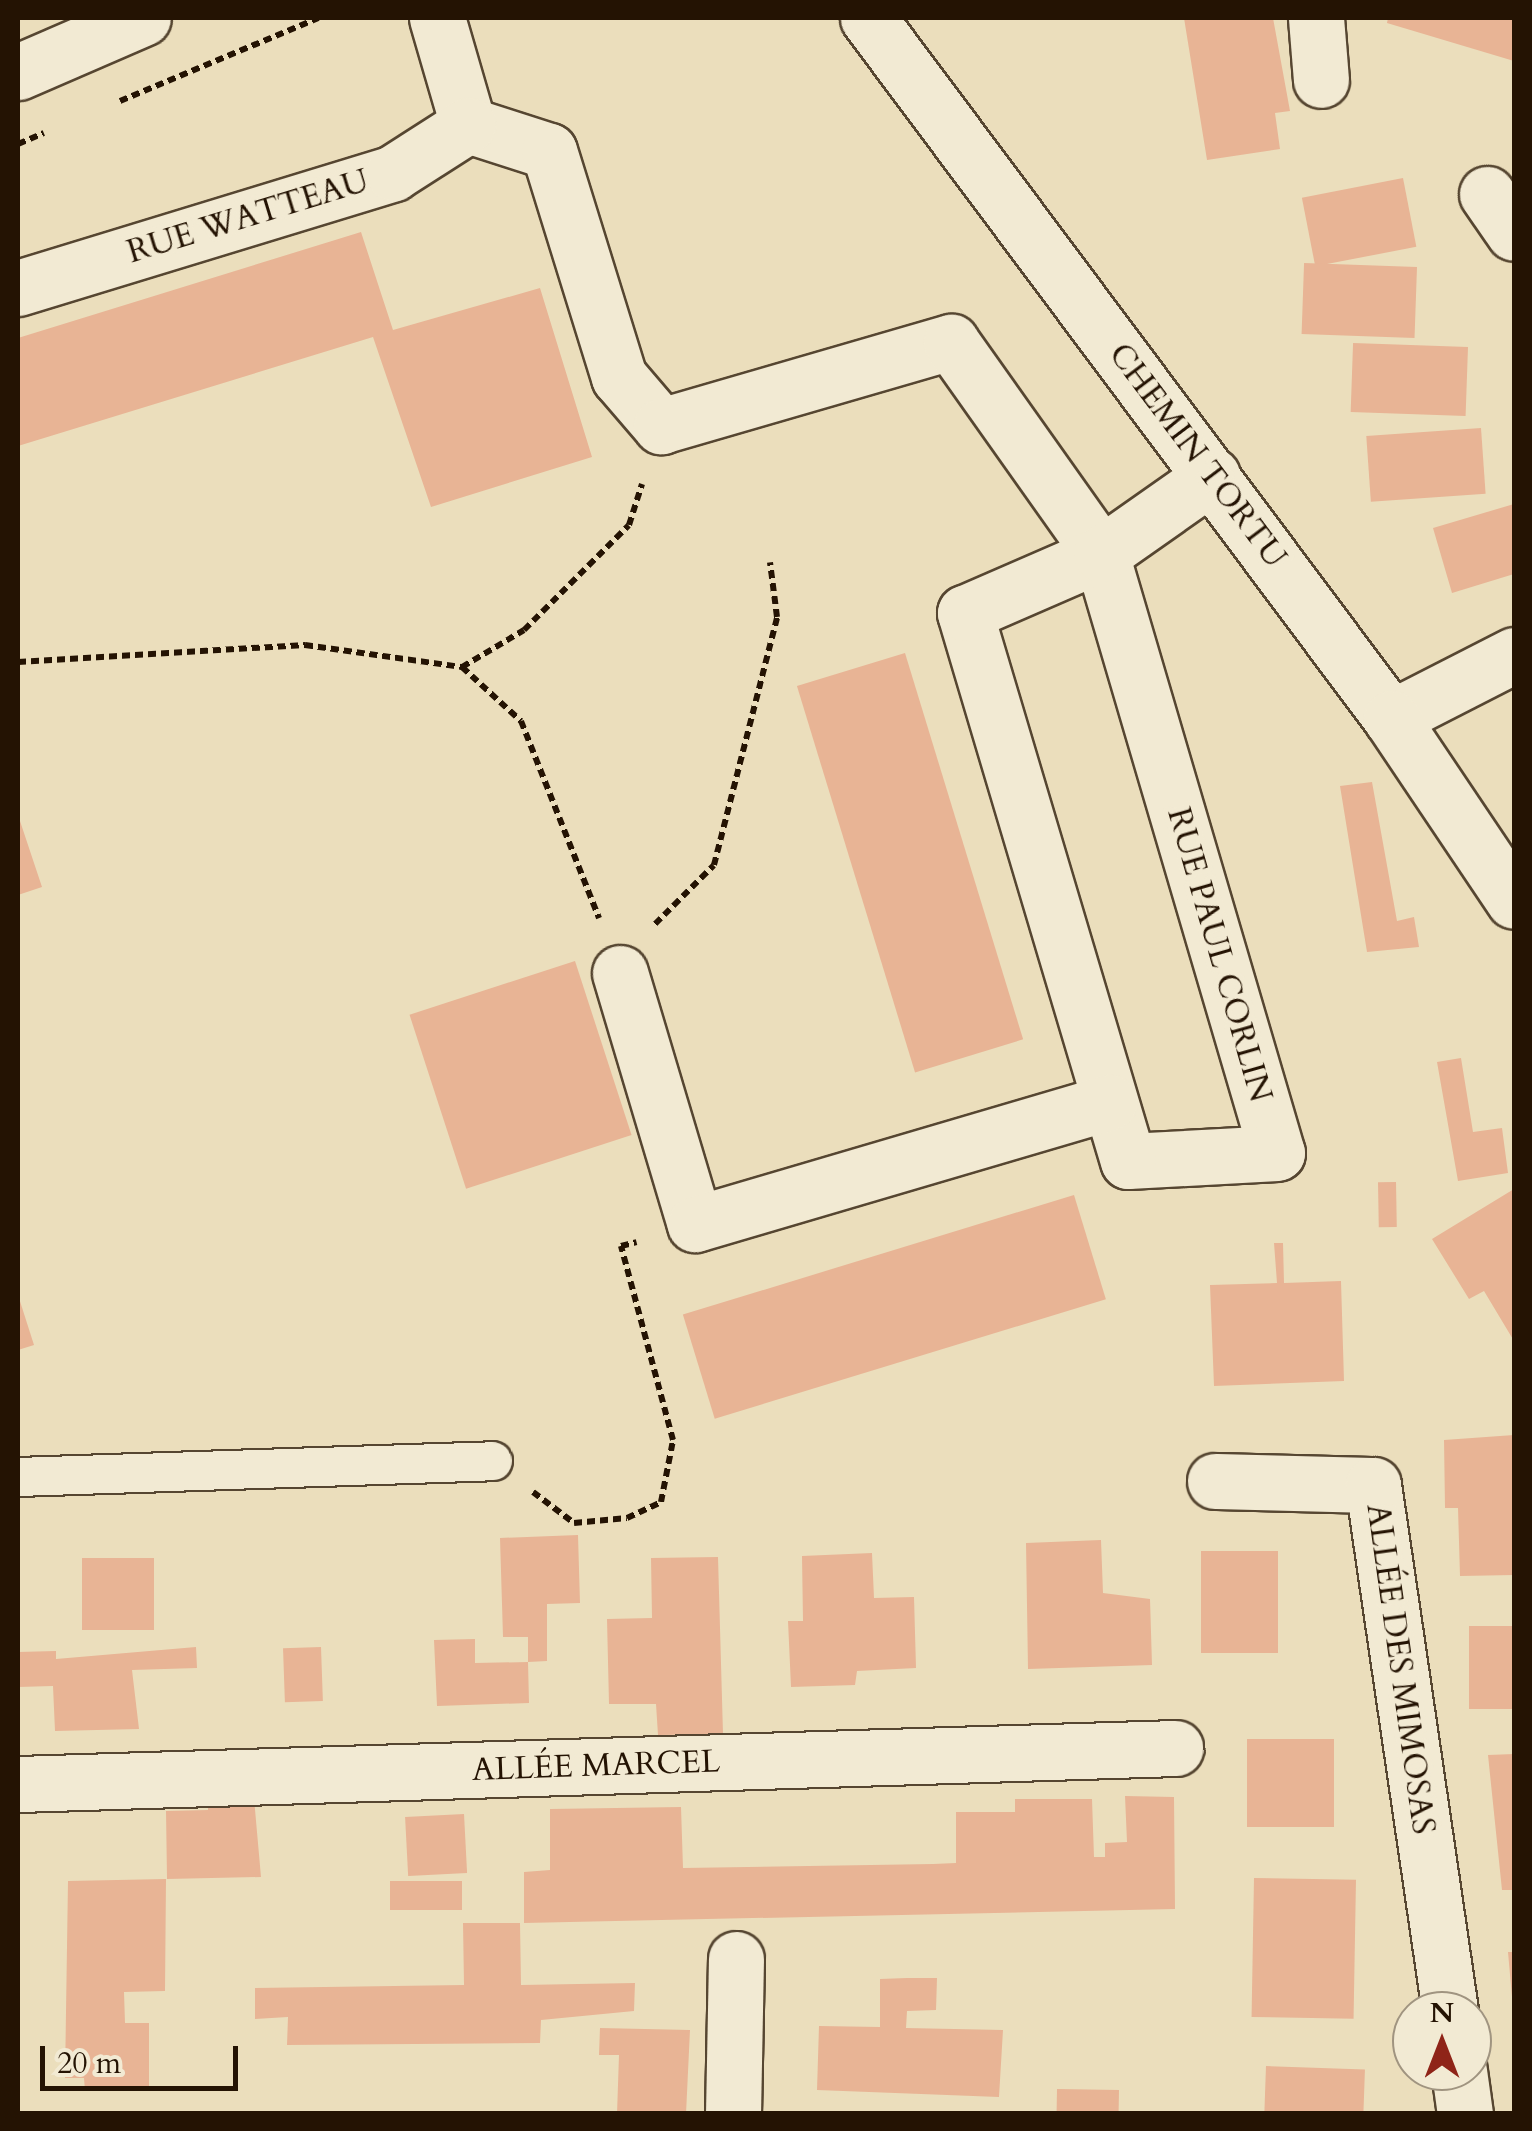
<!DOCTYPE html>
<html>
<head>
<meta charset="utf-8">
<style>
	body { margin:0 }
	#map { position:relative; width:1532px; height:2131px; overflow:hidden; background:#ebdebc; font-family:Cardo,serif }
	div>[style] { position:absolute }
	.building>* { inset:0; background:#e8b495; transform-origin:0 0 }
	.path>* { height:6px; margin-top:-3px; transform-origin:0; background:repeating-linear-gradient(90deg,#241303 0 8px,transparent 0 13px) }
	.roads { filter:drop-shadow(2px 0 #564631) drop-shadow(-2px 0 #564631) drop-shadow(0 2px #564631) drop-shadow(0 -2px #564631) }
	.service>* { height:38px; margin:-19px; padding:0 19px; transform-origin:19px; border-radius:19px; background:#f2ead3 }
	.minor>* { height:55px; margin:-27.5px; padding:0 27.5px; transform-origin:27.5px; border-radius:27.5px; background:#f2ead3 }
	.tertiary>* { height:55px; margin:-27.5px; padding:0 27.5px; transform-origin:27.5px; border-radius:27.5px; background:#f2ead3 }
	.secondary>* { height:55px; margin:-27.5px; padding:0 27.5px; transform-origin:27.5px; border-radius:27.5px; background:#f2ead3 }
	span { translate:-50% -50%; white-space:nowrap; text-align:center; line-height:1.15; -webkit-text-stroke:10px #f2ead3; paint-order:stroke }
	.street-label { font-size:32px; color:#241303 }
	.frame { position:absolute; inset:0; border:20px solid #241303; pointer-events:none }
	.north { position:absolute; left:1392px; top:1991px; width:100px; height:100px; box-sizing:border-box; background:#f2ead3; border:2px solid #a09480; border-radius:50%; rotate:0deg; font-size:28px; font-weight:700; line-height:40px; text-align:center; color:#241303 }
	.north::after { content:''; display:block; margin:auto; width:35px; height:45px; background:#8f2418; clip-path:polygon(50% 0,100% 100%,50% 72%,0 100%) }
	.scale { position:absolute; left:40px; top:2046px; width:198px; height:45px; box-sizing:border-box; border:5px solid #241303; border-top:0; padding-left:12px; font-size:30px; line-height:35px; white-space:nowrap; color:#241303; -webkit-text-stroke:8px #f2ead3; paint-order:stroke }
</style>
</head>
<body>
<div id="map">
	<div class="building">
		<i style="clip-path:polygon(1184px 18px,1273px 18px,1290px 111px,1275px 113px,1280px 149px,1207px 160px)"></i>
		<i style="clip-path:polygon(1388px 18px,1514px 18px,1514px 61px,1387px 23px)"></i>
		<i style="left:1403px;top:178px;width:70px;height:103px;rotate:79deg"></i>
		<i style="clip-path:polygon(361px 232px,393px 330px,540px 288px,592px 457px,431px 507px,373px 337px,18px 446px,18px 338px)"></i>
		<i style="left:1417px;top:267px;width:71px;height:113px;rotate:92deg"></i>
		<i style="left:1468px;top:347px;width:69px;height:115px;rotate:92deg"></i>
		<i style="left:1481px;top:428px;width:66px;height:115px;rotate:86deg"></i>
		<i style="clip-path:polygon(1514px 504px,1514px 574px,1452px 593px,1433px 528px)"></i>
		<i style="left:905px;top:653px;width:404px;height:113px;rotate:73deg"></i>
		<i style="clip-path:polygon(1372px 782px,1397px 921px,1414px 917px,1419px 947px,1367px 952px,1340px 786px)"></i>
		<i style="clip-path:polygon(18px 815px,42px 887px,18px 895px)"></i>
		<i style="left:575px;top:961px;width:183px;height:174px;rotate:72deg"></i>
		<i style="clip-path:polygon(1461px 1058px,1473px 1132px,1502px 1128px,1508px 1173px,1458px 1181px,1437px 1062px)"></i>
		<i style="left:1396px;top:1182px;width:45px;height:18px;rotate:89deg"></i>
		<i style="clip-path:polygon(1514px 1189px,1514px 1341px,1484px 1291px,1469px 1299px,1432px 1239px)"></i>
		<i style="left:1074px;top:1195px;width:109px;height:409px;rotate:73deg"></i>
		<i style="clip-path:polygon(1274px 1243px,1283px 1243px,1284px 1283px,1341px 1281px,1344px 1381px,1214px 1386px,1210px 1285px,1277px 1283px)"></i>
		<i style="clip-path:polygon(18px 1295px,34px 1345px,18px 1350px)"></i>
		<i style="clip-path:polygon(1514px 1435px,1514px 1575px,1460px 1576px,1458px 1508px,1445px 1508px,1444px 1440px)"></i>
		<i style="clip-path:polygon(578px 1535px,580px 1603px,547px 1604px,547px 1661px,528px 1662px,528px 1637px,503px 1637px,500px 1538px)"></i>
		<i style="clip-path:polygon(1101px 1540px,1103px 1593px,1150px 1599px,1152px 1665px,1028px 1669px,1026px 1543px)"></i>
		<i style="left:1201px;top:1551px;width:77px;height:102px"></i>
		<i style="clip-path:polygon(872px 1553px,874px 1598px,914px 1597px,916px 1668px,857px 1671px,855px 1685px,791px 1687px,788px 1621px,803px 1621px,802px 1556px)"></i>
		<i style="clip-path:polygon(718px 1557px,723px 1734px,658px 1735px,656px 1704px,609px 1704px,607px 1619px,652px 1618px,651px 1558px)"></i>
		<i style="left:154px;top:1558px;width:72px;height:72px;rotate:90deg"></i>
		<i style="left:1514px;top:1626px;width:83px;height:45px;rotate:90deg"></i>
		<i style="clip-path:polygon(475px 1639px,475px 1663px,528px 1662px,529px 1703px,437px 1706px,434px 1640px)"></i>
		<i style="clip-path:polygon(196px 1647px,197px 1668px,132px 1670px,139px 1729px,55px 1731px,53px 1686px,18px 1687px,18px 1652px,56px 1651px,56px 1659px)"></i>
		<i style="left:321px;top:1647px;width:54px;height:38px;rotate:88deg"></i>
		<i style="left:1334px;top:1739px;width:88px;height:87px;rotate:90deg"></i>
		<i style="clip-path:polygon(1514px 1754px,1514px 1890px,1502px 1890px,1488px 1755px)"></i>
		<i style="clip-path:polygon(208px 1787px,253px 1787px,261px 1877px,167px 1879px,166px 1811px,208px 1810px)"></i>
		<i style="clip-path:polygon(1125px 1796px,1174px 1797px,1175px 1909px,524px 1923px,524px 1872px,550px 1870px,550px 1809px,681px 1807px,683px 1868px,933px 1864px,956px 1863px,956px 1812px,1015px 1812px,1015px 1799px,1092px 1799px,1094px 1857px,1105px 1857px,1105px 1843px,1127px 1842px)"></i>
		<i style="left:464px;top:1814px;width:59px;height:59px;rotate:87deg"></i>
		<i style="left:1254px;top:1878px;width:102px;height:139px;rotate:1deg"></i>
		<i style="clip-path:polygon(166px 1879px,165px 1991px,124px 1992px,125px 2023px,149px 2023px,149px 2089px,85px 2091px,84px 2078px,65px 2078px,68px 1881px)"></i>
		<i style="left:462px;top:1881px;width:29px;height:72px;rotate:90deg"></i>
		<i style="clip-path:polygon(463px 1923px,520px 1923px,521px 1985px,635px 1983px,634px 2011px,541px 2020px,540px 2043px,287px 2045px,288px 2017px,255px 2019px,255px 1988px,464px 1985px)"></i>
		<i style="clip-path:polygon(1508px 1952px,1514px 1952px,1514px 1997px,1512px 1997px)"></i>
		<i style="clip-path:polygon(907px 1978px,937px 1978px,936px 2010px,907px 2011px,906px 2028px,1003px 2030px,999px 2097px,817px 2090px,819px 2026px,880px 2027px,880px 1979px)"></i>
		<i style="clip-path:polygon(600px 2028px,690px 2030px,686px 2114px,617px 2114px,619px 2055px,599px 2055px)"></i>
		<i style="left:1266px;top:2066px;width:99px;height:48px;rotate:2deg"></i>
		<i style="left:1057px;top:2089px;width:62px;height:25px;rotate:1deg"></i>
	</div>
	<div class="path">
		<i style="left:120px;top:101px;width:215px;rotate:-22.7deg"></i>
		<i style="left:18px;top:144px;width:28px;rotate:-23deg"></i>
		<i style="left:18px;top:662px;width:288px;rotate:-3.4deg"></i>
		<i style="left:305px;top:645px;width:159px;rotate:8deg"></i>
		<i style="left:462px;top:667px;width:80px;rotate:42.5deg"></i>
		<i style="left:521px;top:721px;width:212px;rotate:68.4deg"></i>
		<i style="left:462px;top:667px;width:72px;rotate:-30.8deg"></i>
		<i style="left:524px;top:630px;width:148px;rotate:-45deg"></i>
		<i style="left:629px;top:525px;width:43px;rotate:-72.4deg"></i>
		<i style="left:655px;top:924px;width:83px;rotate:-45deg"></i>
		<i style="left:714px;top:865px;width:256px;rotate:-75.7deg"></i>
		<i style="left:777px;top:617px;width:55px;rotate:-97.3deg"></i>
		<i style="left:533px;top:1492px;width:51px;rotate:37.1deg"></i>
		<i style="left:574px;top:1523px;width:53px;rotate:-5.4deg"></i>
		<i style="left:627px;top:1518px;width:38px;rotate:-25deg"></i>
		<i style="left:661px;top:1502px;width:63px;rotate:-79deg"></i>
		<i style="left:673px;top:1440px;width:201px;rotate:-105deg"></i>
		<i style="left:621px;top:1246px;width:16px;rotate:-14deg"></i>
	</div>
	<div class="roads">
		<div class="service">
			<i style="left:18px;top:1477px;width:475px;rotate:-1.9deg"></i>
		</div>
		<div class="minor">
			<i style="left:437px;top:18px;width:111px;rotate:73.8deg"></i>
			<i style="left:468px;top:125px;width:85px;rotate:17.8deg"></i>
			<i style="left:549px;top:151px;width:237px;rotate:72.8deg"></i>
			<i style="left:619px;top:377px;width:65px;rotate:49.4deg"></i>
			<i style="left:661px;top:426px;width:302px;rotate:-16.2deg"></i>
			<i style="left:951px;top:342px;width:260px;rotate:54.7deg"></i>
			<i style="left:1101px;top:554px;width:624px;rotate:73.63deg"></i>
			<i style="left:1277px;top:1153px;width:149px;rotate:176.9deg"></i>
			<i style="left:1128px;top:1161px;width:572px;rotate:-106.56deg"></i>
			<i style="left:965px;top:613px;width:148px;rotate:-23.5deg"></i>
			<i style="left:1101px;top:554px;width:136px;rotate:-35.1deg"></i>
			<i style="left:1316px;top:18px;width:62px;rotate:85.4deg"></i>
			<i style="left:1487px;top:194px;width:47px;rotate:55.3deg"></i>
			<i style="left:18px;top:288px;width:392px;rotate:-17deg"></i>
			<i style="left:393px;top:173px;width:89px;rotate:-32.6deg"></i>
			<i style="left:1391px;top:718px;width:138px;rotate:-27.1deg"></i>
			<i style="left:620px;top:973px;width:262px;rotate:73.4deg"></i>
			<i style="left:695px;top:1224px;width:432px;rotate:-16.4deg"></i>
			<i style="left:1215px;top:1481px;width:158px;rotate:1.5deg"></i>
			<i style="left:1373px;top:1485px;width:532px;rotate:81.67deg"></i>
			<i style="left:18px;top:1784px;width:1158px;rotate:-1.78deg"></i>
			<i style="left:1459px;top:2071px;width:43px;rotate:82.1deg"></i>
			<i style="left:733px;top:2114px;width:155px;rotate:-88.9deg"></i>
		</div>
		<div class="tertiary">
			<i style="left:868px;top:18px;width:874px;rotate:53.24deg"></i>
			<i style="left:1391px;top:718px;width:220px;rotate:56.1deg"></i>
		</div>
		<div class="secondary">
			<i style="left:18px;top:72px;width:136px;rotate:-23.4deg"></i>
		</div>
	</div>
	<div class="street-label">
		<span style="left:248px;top:217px;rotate:-17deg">RUE WATTEAU</span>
		<span style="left:1197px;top:456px;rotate:53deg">CHEMIN TORTU</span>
		<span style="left:1219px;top:955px;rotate:74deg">RUE PAUL CORLIN</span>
		<span style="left:1400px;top:1669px;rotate:82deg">ALLÉE DES MIMOSAS</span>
		<span style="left:596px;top:1766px;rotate:-2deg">ALLÉE MARCEL</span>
	</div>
	<div class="frame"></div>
	<div class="north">N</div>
	<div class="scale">20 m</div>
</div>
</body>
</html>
